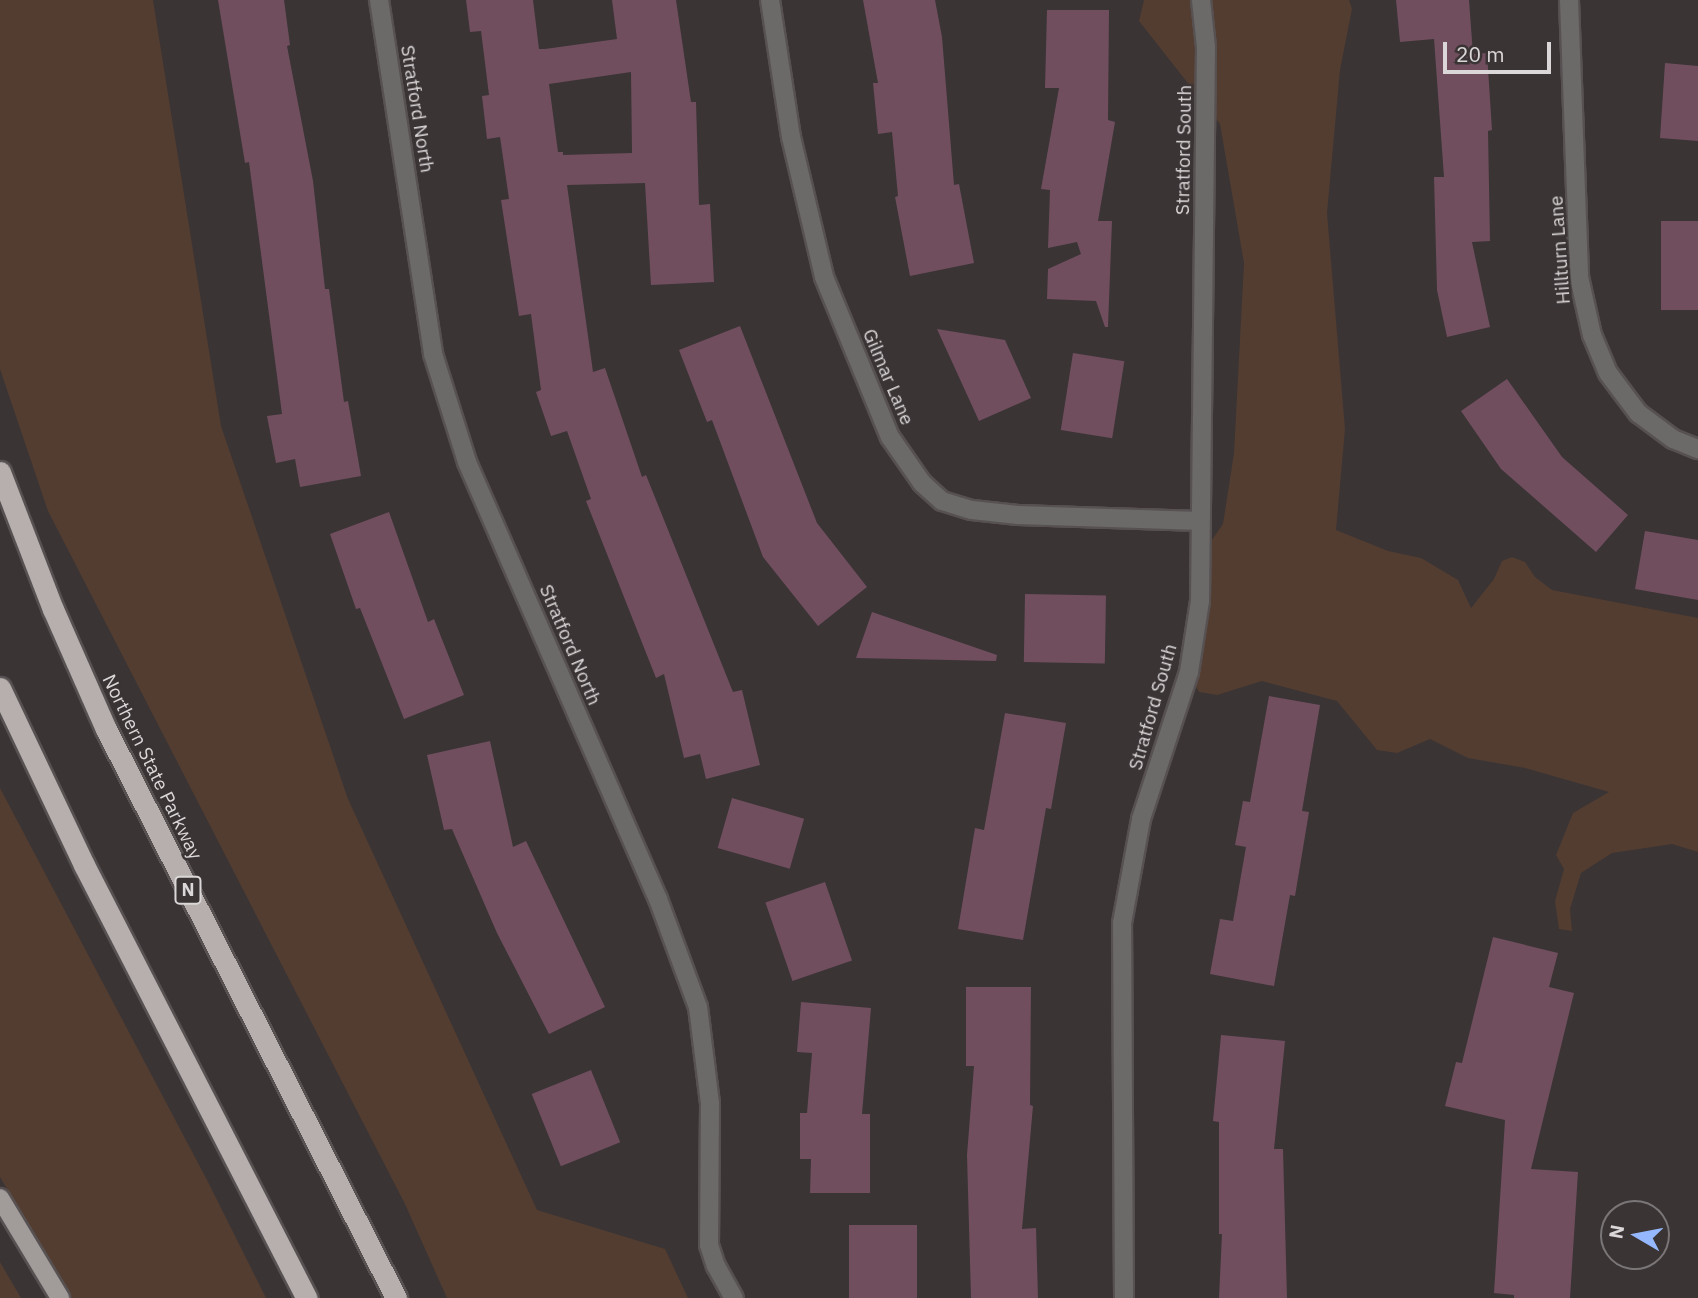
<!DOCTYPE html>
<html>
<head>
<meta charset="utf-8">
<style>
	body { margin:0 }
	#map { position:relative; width:1698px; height:1298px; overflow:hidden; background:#3a3435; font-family:"IBM Plex Sans",sans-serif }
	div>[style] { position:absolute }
	.green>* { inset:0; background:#533d30 }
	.building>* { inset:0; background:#704e5e; transform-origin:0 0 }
	.roads { filter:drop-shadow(2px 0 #575152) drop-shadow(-2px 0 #575152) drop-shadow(0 2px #575152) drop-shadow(0 -2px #575152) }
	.minor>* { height:18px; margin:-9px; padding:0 9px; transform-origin:9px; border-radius:9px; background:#6c6969 }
	.major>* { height:18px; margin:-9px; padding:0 9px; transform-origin:9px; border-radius:9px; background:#a19b9a }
	.highway>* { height:21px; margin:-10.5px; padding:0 10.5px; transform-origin:10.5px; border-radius:10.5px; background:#b6afad }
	span { translate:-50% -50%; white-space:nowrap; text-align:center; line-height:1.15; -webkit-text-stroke:5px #3a3435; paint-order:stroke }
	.shield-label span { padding:2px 5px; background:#3a3435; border:2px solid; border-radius:5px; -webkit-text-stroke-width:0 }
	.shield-label { font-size:18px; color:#dbd7d8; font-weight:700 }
	.street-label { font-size:19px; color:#dbd7d8 }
	.north { position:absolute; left:1600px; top:1200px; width:70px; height:70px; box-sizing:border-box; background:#3a3435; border:2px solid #7a7576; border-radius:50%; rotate:280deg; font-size:19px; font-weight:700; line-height:28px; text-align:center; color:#dbd7d8 }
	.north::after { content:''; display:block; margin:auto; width:24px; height:32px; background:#95b7fd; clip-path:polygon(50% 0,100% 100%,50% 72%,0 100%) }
	.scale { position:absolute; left:1443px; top:42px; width:108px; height:32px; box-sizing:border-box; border:4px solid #dbd7d8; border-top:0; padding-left:9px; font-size:21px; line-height:24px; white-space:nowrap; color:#dbd7d8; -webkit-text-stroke:5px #3a3435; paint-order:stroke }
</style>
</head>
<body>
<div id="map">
	<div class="green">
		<i style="clip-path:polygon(0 0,153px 0,221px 426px,348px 799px,537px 1210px,665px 1249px,688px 1298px,447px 1298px,405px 1204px,48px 511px,0 369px)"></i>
		<i style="clip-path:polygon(1144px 0,1349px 0,1352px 9px,1340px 70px,1327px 213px,1345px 429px,1336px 530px,1388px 551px,1421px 558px,1458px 580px,1471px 608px,1494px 579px,1502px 561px,1512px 557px,1525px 562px,1535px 577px,1552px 590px,1698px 618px,1698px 852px,1672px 844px,1612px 853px,1581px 873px,1570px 909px,1572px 931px,1559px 929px,1555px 901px,1564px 869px,1556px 855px,1573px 813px,1609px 792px,1525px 768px,1468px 758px,1430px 739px,1397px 753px,1377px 750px,1337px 701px,1262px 681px,1217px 695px,1199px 692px,1189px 673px,1200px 557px,1223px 524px,1234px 453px,1244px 263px,1220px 124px,1139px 21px)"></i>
		<i style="clip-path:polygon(0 788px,207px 1180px,266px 1298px,71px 1298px,0 1177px)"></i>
		<i style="clip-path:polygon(0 1262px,21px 1298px,0 1298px)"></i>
	</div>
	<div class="building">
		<i style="clip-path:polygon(218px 0,284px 0,290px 45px,287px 46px,313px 181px,325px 289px,329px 289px,344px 402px,348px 401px,361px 476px,300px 487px,295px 459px,276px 463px,267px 416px,282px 414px,249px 162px,245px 163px)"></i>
		<i style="clip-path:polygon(evenodd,466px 0,533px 0,539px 49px,545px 49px,617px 39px,612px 0,676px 0,691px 102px,696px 102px,699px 205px,710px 204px,714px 282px,651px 285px,645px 183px,567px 185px,593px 372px,605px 368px,642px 477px,646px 475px,733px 692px,742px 690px,760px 765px,706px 779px,700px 754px,684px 758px,664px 674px,656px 678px,586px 501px,591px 499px,567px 431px,551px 436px,536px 392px,541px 390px,531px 314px,519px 316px,501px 200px,509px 199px,500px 137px,487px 139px,482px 96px,489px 95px,481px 31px,470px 32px,466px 0,631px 72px,632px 153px,563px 155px,563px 152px,558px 152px,549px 84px,631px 72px)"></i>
		<i style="clip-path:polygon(863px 0,935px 0,942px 37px,954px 185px,959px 184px,974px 263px,910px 276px,895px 197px,898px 196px,892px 132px,878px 134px,873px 83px,878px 83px)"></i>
		<i style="clip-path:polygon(1396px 0,1469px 0,1473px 54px,1487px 53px,1492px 130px,1488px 131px,1490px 241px,1472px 242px,1490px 327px,1447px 337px,1437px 290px,1434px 177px,1444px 177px,1434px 39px,1400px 42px)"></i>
		<i style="clip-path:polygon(1047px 10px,1109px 10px,1108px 120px,1115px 122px,1098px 221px,1112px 221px,1108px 327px,1105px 327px,1096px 301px,1047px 299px,1048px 269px,1081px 254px,1077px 242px,1048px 248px,1050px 190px,1041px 189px,1059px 88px,1045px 88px)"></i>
		<i style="clip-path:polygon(1665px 63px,1698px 66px,1698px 141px,1660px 138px)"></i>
		<i style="left:1698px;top:221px;width:89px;height:37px;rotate:90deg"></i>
		<i style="clip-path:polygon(740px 326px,817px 523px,867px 587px,818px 626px,763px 557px,712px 420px,707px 422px,679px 350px)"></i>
		<i style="clip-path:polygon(937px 329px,1005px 340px,1031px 398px,979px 421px)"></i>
		<i style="left:1073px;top:353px;width:52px;height:78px;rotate:9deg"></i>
		<i style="clip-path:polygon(1507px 379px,1562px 457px,1628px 515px,1596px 552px,1501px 469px,1461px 411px)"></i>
		<i style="clip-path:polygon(389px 512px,428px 622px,434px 619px,464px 695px,404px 719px,360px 608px,356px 609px,330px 534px)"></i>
		<i style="clip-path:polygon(1645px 531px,1698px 540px,1698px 600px,1635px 589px)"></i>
		<i style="left:1025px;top:594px;width:81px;height:68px;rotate:1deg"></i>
		<i style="clip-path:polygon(872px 612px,997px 655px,996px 661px,856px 658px)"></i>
		<i style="clip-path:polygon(1269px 696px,1320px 705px,1302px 811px,1309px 812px,1295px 896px,1290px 895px,1274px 986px,1210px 974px,1220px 919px,1233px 921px,1246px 847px,1235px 845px,1243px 801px,1250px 802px)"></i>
		<i style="clip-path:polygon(1005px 713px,1066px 723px,1051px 809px,1046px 808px,1023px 940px,958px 929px,975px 828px,984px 830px)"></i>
		<i style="clip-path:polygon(490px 741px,513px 847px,526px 841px,605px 1007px,549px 1034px,497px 933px,452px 829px,444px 830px,427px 755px)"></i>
		<i style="left:732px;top:798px;width:75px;height:52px;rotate:16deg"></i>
		<i style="left:825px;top:882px;width:83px;height:63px;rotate:71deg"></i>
		<i style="clip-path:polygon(1493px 937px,1558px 953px,1549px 987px,1574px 993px,1531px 1169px,1578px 1172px,1570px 1298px,1514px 1298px,1514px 1295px,1494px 1293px,1505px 1120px,1445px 1106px,1456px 1062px,1462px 1063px)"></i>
		<i style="clip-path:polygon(966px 987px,1031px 987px,1030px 1105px,1033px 1106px,1022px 1229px,1036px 1228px,1038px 1298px,971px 1298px,967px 1155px,974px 1066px,966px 1066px)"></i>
		<i style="clip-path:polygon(801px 1002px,871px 1008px,862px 1114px,870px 1114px,870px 1193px,810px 1193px,811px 1159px,800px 1159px,800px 1113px,807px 1113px,812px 1053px,797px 1052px)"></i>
		<i style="clip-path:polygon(1221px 1035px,1285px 1041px,1274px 1149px,1283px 1149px,1287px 1298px,1219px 1298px,1222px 1234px,1219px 1234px,1219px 1122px,1213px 1121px)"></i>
		<i style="left:591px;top:1070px;width:78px;height:64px;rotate:68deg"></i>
		<i style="left:849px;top:1225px;width:68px;height:73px"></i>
	</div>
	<div class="roads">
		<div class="minor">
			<i style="left:379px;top:0;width:358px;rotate:81.3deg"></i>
			<i style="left:433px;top:354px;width:113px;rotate:72.5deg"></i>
			<i style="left:467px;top:462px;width:477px;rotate:66.4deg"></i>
			<i style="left:658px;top:899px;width:115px;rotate:69.7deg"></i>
			<i style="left:698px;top:1007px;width:98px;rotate:82.9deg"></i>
			<i style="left:710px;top:1104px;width:141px;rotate:90.4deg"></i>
			<i style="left:709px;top:1245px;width:22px;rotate:72deg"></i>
			<i style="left:716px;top:1266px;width:37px;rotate:61deg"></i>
			<i style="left:770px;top:0;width:139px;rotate:81.3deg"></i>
			<i style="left:791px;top:137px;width:144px;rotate:76.7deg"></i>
			<i style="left:824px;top:277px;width:173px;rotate:67.6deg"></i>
			<i style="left:890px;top:437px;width:56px;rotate:55.2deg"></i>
			<i style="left:922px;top:483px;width:27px;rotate:42deg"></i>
			<i style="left:942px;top:501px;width:31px;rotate:17deg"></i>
			<i style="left:972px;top:510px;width:46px;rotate:6.2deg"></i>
			<i style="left:1018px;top:515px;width:182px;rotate:1.9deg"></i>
			<i style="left:1569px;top:0;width:277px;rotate:87.9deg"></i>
			<i style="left:1579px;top:277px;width:59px;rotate:77.4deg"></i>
			<i style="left:1592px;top:335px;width:41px;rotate:67.2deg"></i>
			<i style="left:1608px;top:373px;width:50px;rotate:53.1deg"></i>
			<i style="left:1638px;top:413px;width:44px;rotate:36.6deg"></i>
			<i style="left:1673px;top:439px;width:27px;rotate:22deg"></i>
			<i style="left:1124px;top:1298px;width:375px;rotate:-90.3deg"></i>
			<i style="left:1122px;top:923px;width:106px;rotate:-79.6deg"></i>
			<i style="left:1141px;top:819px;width:155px;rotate:-71.9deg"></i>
			<i style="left:1189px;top:672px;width:72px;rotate:-81.2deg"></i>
			<i style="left:1200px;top:601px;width:554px;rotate:-89.38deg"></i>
			<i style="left:1206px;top:47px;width:47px;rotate:-96.1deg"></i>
		</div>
		<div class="major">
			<i style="left:0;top:1198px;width:117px;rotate:59deg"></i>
		</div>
		<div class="highway">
			<i style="left:0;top:472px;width:147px;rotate:68.9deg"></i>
			<i style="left:53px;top:609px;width:131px;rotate:66.2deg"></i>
			<i style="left:106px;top:729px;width:639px;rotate:62.99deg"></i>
			<i style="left:0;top:688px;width:196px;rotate:64.6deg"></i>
			<i style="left:84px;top:865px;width:487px;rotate:62.8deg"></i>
		</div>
	</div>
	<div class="shield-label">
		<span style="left:188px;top:890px">N</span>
	</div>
	<div class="street-label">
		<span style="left:417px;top:109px;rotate:81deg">Stratford North</span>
		<span style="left:1184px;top:150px;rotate:-89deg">Stratford South</span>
		<span style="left:1560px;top:250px;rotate:-94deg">Hillturn Lane</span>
		<span style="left:888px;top:377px;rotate:67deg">Gilmar Lane</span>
		<span style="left:570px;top:645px;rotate:67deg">Stratford North</span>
		<span style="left:1153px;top:707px;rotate:-74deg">Stratford South</span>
		<span style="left:152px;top:767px;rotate:64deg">Northern State Parkway</span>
	</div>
	<div class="north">N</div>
	<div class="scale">20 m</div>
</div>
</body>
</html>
